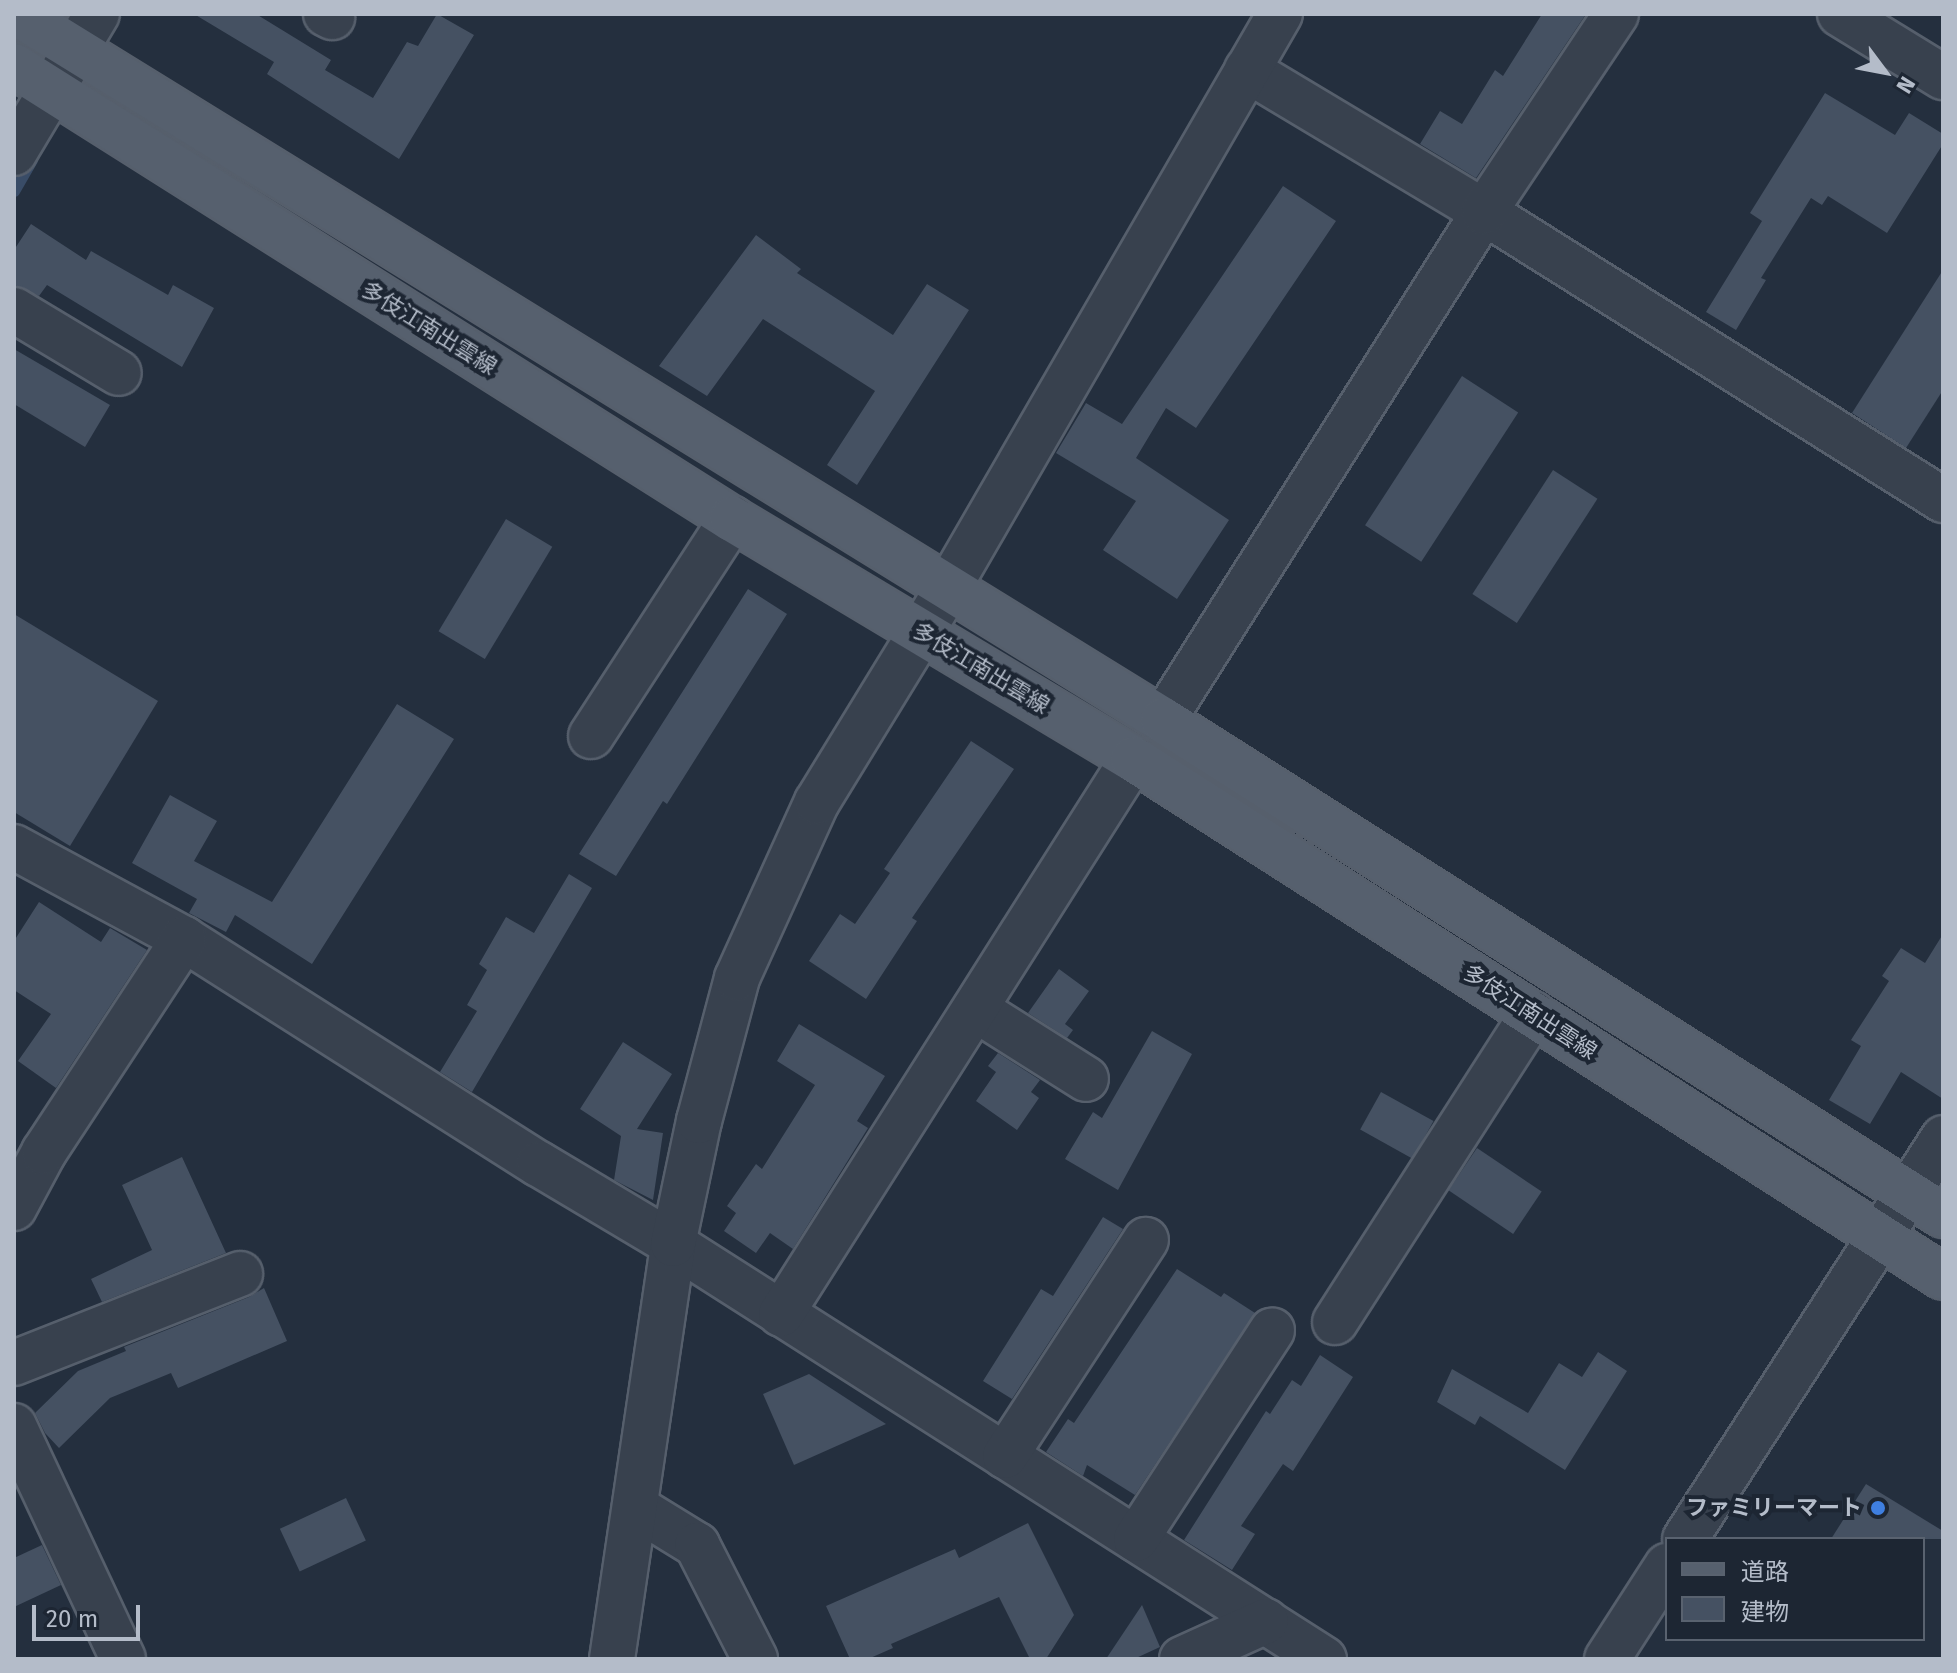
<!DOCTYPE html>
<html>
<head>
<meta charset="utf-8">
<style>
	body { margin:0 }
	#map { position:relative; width:1957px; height:1673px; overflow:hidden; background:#242f3e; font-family:"Fira Sans","Noto Sans JP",sans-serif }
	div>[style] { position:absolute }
	.stream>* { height:11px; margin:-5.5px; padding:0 5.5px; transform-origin:5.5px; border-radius:5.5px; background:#394c67 }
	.building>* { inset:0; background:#455162; transform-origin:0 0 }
	.roads { filter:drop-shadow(2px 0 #565f6c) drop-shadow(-2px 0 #565f6c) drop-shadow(0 2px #565f6c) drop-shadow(0 -2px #565f6c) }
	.minor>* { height:44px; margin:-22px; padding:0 22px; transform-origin:22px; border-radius:22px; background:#38414e }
	.major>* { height:44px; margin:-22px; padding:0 22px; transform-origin:22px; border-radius:22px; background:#56606e }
	.dots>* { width:22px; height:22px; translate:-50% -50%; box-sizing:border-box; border:4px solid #1d2633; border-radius:50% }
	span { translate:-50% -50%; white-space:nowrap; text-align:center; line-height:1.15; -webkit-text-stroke:8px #1d2633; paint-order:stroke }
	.street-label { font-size:22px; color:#b4bcc9 }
	.poi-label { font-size:22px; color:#b4bcc9; font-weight:700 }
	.right { translate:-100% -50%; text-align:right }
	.frame { position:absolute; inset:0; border:16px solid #b4bcc9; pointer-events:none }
	.legend { position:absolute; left:1665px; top:1537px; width:260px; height:104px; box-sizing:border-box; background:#1d2633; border:2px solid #59626f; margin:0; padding:10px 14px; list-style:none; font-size:24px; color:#b4bcc9 }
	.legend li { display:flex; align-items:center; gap:16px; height:40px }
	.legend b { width:40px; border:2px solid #59626f }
	.north { position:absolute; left:1845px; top:32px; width:80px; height:80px; -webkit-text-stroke:6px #1d2633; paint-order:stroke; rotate:122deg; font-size:22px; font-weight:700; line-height:32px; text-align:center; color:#b4bcc9 }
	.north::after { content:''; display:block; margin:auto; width:28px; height:36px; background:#b4bcc9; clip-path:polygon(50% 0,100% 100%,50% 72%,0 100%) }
	.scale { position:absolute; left:32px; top:1605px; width:108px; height:36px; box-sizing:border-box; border:4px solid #b4bcc9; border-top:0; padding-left:10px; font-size:24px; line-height:28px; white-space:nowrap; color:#b4bcc9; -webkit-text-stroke:6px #1d2633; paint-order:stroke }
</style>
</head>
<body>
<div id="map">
	<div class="stream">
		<i style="left:14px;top:191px;width:36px;rotate:-60deg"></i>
	</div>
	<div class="building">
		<i style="clip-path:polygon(194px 14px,256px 14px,331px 60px,325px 70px,373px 98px,407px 42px,418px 46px,437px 14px,474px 35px,399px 159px,267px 74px,274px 62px)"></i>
		<i style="clip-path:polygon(1542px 14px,1586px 14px,1476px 178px,1420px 144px,1440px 111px,1462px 124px,1495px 70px,1503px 76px)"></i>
		<i style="clip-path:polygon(1825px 93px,1895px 135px,1909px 113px,1943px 134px,1943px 144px,1887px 233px,1828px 196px,1822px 205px,1811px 198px,1761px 278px,1766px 280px,1736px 330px,1706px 312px,1762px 221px,1750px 213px)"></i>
		<i style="clip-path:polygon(1283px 186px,1336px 221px,1196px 428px,1166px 408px,1136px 458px,1229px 520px,1177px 599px,1103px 550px,1136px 501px,1056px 453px,1086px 403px,1122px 424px)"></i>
		<i style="clip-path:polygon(31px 224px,86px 260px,91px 251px,168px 295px,173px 285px,214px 308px,182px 367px,47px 285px,39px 296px,14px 285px,14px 250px)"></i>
		<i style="clip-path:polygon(756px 235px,801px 269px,797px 273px,893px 335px,927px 284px,969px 310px,857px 485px,827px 465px,875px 391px,763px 319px,707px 396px,659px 366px)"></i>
		<i style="clip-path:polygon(1943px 270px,1943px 390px,1906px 448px,1852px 413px)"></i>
		<i style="clip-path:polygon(14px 349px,110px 405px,85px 447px,14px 404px)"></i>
		<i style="left:1462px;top:376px;width:67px;height:178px;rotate:33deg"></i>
		<i style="left:1553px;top:470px;width:53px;height:148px;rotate:33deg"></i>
		<i style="left:506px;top:519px;width:54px;height:131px;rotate:31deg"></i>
		<i style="clip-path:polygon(748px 589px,787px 614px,667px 804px,663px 801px,616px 876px,579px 854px)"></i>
		<i style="clip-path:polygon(14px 614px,158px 701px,70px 846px,14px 812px)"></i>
		<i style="clip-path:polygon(397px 704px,454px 739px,312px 964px,235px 915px,226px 932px,189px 913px,197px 899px,132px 863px,170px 795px,217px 821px,194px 861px,272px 902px)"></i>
		<i style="clip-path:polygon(971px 741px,1014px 769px,912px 918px,917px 921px,866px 999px,809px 961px,840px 914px,855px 924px,890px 873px,884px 869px)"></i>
		<i style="clip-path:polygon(569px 874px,592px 888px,472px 1092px,440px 1072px,477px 1011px,467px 1005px,487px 970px,479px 964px,506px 917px,534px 933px)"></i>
		<i style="clip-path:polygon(39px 902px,101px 942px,110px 928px,147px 950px,56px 1088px,18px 1061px,51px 1014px,14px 990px,14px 941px)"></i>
		<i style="clip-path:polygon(1943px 934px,1943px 1099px,1901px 1072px,1870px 1124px,1829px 1100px,1861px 1046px,1851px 1040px,1889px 981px,1882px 976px,1901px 948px,1925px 963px)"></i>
		<i style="clip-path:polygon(1059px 969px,1089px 991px,1065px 1024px,1073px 1030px,1067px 1038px,1028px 1013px)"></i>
		<i style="clip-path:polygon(799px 1024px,885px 1076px,857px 1121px,868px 1128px,793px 1249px,770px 1233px,756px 1253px,724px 1231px,736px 1213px,727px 1206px,756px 1164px,762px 1169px,815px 1085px,777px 1061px)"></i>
		<i style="clip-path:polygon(1152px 1031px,1192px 1054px,1118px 1190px,1065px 1159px,1093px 1112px,1102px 1118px)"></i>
		<i style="clip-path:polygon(623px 1042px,672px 1074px,637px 1129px,663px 1133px,653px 1200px,614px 1180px,621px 1136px,580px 1109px)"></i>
		<i style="clip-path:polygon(998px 1053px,1040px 1080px,1031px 1092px,1039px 1098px,1017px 1130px,976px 1101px,996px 1072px,988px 1066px)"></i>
		<i style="left:1381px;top:1092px;width:60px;height:43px;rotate:29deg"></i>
		<i style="left:1477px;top:1148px;width:78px;height:51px;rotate:34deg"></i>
		<i style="clip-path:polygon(182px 1157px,226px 1253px,102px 1302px,91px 1279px,152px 1250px,122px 1185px)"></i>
		<i style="clip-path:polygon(1103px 1217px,1123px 1229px,1012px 1399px,983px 1381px,1041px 1289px,1053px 1296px)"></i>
		<i style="clip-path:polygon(1177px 1269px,1221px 1297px,1224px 1293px,1255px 1313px,1135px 1495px,1087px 1465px,1083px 1476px,1046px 1452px,1068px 1419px,1074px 1423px)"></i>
		<i style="clip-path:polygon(264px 1288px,287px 1341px,178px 1388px,171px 1373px,110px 1398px,59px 1448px,45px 1433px,35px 1413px,78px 1371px,126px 1351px,124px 1347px,249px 1297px)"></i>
		<i style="clip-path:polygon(1598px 1352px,1627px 1371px,1565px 1470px,1480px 1416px,1475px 1425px,1437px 1402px,1452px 1369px,1528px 1413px,1559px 1363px,1582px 1377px)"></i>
		<i style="clip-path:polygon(1320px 1355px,1353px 1377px,1293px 1471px,1283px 1464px,1241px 1526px,1255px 1534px,1232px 1570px,1184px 1540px,1266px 1411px,1270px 1414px,1292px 1380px,1301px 1386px)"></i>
		<i style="clip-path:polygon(809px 1374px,886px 1424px,794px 1465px,763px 1394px)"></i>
		<i style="clip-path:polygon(1866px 1484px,1943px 1531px,1943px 1539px,1831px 1539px)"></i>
		<i style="left:346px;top:1498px;width:47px;height:73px;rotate:65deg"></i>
		<i style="clip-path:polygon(1028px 1523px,1074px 1615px,1046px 1659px,1030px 1659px,999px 1597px,891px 1644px,893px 1648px,868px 1659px,850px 1659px,826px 1606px,955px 1549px,959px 1558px)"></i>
		<i style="clip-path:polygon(42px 1545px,61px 1585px,14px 1607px,14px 1558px)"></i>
		<i style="clip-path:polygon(1142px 1605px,1160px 1647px,1134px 1659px,1106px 1659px)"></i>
	</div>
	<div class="roads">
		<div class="minor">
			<i style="left:326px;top:14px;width:7px;rotate:27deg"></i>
			<i style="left:1840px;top:14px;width:121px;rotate:31.5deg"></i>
			<i style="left:1247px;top:70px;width:276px;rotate:30.9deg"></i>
			<i style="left:1484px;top:212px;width:542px;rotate:32.11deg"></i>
			<i style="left:14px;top:153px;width:162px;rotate:-59.2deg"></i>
			<i style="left:14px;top:310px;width:122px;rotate:31deg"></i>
			<i style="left:1163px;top:720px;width:601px;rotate:-57.71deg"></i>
			<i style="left:1484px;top:212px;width:238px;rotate:-56.3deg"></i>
			<i style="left:591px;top:736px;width:259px;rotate:-57deg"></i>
			<i style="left:14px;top:847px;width:193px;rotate:28.4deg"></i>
			<i style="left:184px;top:939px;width:420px;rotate:32.4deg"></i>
			<i style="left:539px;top:1164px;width:156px;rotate:30.8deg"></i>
			<i style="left:673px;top:1244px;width:772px;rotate:32.52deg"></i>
			<i style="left:975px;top:1009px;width:131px;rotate:32.2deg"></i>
			<i style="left:14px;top:1208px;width:64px;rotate:-61.8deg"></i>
			<i style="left:44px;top:1152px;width:255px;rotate:-56.7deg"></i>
			<i style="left:781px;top:1314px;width:657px;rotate:-57.62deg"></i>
			<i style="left:1335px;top:1322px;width:366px;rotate:-57.3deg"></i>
			<i style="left:14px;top:1363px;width:243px;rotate:-21.5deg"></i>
			<i style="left:14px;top:1426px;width:257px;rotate:64.9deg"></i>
			<i style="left:1005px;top:1456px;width:258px;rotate:-56.9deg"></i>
			<i style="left:635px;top:1507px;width:73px;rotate:31.5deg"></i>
			<i style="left:697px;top:1545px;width:128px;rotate:63deg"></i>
			<i style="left:1136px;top:1539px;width:249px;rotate:-56.9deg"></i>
			<i style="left:1685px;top:1539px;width:477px;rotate:-57.2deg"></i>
			<i style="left:612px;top:1659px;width:419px;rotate:-81.6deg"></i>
			<i style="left:673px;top:1244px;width:126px;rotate:-78.1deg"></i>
			<i style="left:699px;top:1121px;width:148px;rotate:-75.1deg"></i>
			<i style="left:737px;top:978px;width:193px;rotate:-65.6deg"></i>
			<i style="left:817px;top:802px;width:251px;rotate:-58.5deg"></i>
			<i style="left:948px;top:588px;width:663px;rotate:-59.96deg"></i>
			<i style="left:1182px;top:1659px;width:92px;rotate:-24.3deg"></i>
			<i style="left:1607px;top:1659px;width:111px;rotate:-57.2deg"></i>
		</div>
		<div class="major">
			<i style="left:18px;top:14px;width:1345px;rotate:31.66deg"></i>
			<i style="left:1163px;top:720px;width:924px;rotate:32.4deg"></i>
			<i style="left:14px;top:66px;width:849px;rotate:32.25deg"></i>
			<i style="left:732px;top:519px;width:467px;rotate:30.9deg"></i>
			<i style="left:1133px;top:759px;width:961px;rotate:32.6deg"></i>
		</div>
	</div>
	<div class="dots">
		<i style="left:1878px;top:1508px;background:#3f7fe0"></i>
	</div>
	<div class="street-label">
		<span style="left:429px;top:328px;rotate:32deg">多伎江南出雲線</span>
		<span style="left:981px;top:668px;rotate:31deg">多伎江南出雲線</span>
		<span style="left:1530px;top:1012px;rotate:33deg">多伎江南出雲線</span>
	</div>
	<div class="poi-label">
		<span class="right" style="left:1862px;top:1508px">ファミリーマート</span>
	</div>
	<div class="frame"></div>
	<ul class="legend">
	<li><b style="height:10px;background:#56606e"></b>道路</li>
	<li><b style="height:22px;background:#455162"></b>建物</li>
	</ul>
	<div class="north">N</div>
	<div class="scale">20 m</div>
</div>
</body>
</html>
